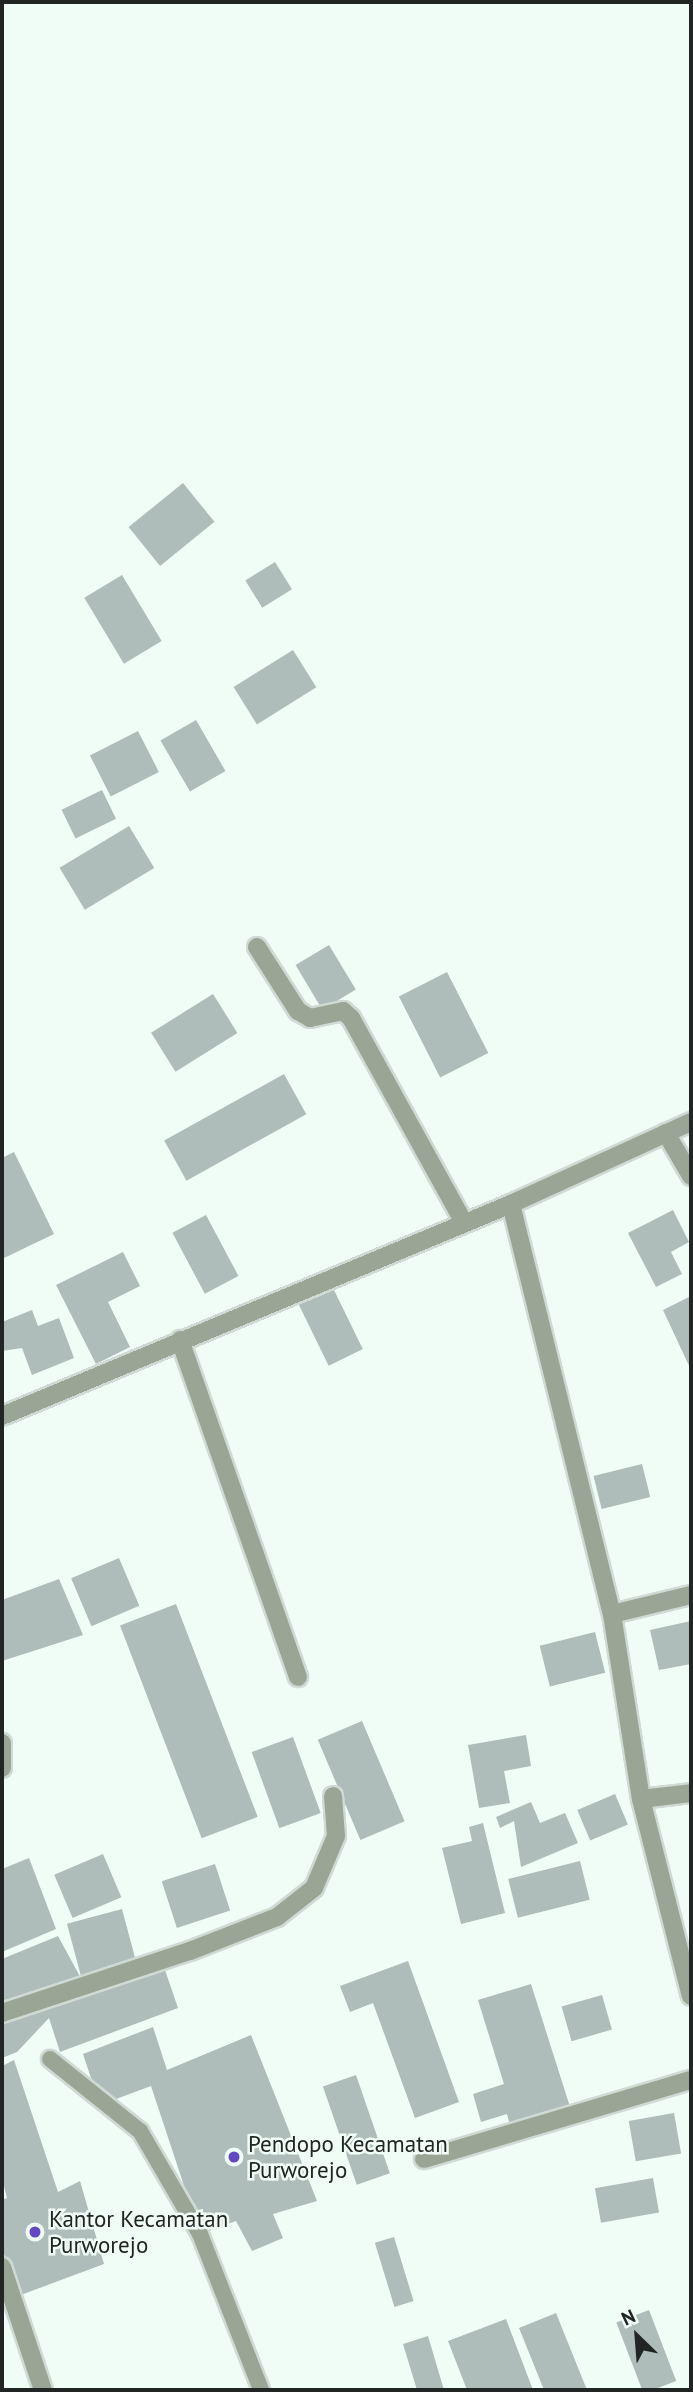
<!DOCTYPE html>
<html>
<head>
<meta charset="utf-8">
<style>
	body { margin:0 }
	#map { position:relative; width:693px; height:2392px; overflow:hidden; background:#f0fdf6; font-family:"PT Sans",sans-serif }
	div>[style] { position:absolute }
	.building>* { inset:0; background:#aebcba; transform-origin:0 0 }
	.roads { filter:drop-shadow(2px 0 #cfdad4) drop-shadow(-2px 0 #cfdad4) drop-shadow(0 2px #cfdad4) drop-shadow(0 -2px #cfdad4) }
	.lane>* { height:16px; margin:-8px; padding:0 8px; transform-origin:8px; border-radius:8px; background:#9aa695 }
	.street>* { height:18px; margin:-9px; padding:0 9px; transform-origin:9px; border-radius:9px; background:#9aa695 }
	.dots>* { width:19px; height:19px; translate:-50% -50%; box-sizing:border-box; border:4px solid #f0fdf6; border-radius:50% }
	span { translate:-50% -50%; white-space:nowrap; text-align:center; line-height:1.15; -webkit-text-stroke:5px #f0fdf6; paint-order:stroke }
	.poi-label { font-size:23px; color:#212523 }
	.left { translate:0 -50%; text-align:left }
	.frame { position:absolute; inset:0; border:4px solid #212523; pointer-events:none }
	.north { position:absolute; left:602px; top:2301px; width:70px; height:70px; -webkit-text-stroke:5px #f0fdf6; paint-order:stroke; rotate:335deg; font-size:19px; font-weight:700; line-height:28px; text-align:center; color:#212523 }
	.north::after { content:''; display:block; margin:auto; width:24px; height:32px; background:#212523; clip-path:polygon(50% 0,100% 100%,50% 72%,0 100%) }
</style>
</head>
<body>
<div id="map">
	<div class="building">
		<i style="left:183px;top:483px;width:50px;height:70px;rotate:51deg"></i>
		<i style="left:275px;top:562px;width:32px;height:35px;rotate:58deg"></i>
		<i style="left:122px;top:575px;width:77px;height:44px;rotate:59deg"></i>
		<i style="left:293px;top:650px;width:44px;height:70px;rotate:58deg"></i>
		<i style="left:196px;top:720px;width:59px;height:41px;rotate:60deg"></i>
		<i style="left:138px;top:731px;width:46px;height:54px;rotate:63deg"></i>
		<i style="left:102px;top:790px;width:32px;height:45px;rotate:64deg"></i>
		<i style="left:129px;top:826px;width:49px;height:81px;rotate:59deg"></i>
		<i style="left:329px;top:945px;width:52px;height:39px;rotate:59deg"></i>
		<i style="left:447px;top:972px;width:91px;height:54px;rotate:63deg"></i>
		<i style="left:213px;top:994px;width:46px;height:73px;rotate:58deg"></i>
		<i style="left:284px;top:1074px;width:46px;height:137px;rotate:61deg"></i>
		<i style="clip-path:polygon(14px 1152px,54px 1234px,2px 1259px,2px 1158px)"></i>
		<i style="clip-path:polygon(673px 1210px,689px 1242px,671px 1252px,682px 1274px,656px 1287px,628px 1233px)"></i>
		<i style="left:206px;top:1215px;width:69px;height:38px;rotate:62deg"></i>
		<i style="clip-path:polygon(123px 1252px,140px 1286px,108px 1302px,130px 1347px,96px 1364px,56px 1285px)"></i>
		<i style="left:333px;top:1288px;width:68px;height:38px;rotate:64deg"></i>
		<i style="clip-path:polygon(691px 1296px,691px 1370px,663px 1310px)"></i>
		<i style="clip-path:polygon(32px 1310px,38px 1326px,59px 1318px,74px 1358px,32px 1375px,22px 1348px,2px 1351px,2px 1322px)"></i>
		<i style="left:642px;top:1464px;width:34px;height:50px;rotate:76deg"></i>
		<i style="left:119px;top:1558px;width:52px;height:52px;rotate:67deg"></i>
		<i style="clip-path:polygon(59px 1579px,83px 1635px,2px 1661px,2px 1600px)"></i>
		<i style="left:176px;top:1604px;width:228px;height:60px;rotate:69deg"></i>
		<i style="clip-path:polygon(691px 1621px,691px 1664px,659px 1670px,650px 1630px)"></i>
		<i style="left:595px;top:1632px;width:42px;height:57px;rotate:76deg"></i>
		<i style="left:362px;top:1721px;width:109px;height:48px;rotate:67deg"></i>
		<i style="clip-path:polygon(526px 1735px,531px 1766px,504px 1771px,510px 1803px,479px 1808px,468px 1745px)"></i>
		<i style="left:293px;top:1737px;width:81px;height:44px;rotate:70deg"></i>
		<i style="left:615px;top:1794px;width:33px;height:41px;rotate:67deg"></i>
		<i style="clip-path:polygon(531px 1802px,540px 1823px,565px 1813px,578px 1843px,521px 1867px,514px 1821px,500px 1828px,496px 1817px)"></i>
		<i style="clip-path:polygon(483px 1823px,505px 1913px,461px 1924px,442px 1848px,472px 1841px,469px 1827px)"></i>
		<i style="left:103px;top:1854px;width:47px;height:53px;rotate:67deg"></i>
		<i style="clip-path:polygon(29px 1858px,56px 1929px,2px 1952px,2px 1869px)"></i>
		<i style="left:580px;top:1861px;width:40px;height:74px;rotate:76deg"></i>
		<i style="left:215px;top:1864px;width:49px;height:56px;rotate:72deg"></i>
		<i style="left:122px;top:1909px;width:57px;height:57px;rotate:75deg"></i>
		<i style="clip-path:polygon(58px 1936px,83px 1982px,62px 2004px,164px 1967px,178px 2008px,60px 2052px,49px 2018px,17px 2052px,2px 2058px,2px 1959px)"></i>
		<i style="clip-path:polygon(408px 1961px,459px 2102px,415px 2118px,373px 2003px,350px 2012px,340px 1986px)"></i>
		<i style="clip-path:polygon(531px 1984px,571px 2110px,511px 2129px,507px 2114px,481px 2122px,473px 2094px,504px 2084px,478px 2000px)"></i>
		<i style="left:602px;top:1995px;width:36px;height:42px;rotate:74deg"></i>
		<i style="clip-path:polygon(153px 2027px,167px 2070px,251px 2035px,317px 2201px,273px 2214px,283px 2238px,252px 2251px,236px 2221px,200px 2234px,151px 2086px,100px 2105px,83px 2054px)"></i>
		<i style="clip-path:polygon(14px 2060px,58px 2192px,80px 2181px,104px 2264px,18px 2296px,2px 2248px,2px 2200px,7px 2198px,2px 2178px,2px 2066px)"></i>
		<i style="left:356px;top:2075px;width:104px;height:35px;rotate:71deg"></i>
		<i style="left:674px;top:2113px;width:41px;height:46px;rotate:80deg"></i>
		<i style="left:653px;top:2178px;width:35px;height:59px;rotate:80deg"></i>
		<i style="left:394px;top:2237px;width:67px;height:20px;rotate:73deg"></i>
		<i style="left:649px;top:2310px;width:76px;height:35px;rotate:69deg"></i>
		<i style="clip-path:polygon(556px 2313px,587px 2390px,544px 2390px,519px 2328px)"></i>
		<i style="clip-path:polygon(506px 2319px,533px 2390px,467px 2390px,448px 2341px)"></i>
		<i style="clip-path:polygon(428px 2336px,444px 2390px,417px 2390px,403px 2344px)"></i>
	</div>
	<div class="roads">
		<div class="lane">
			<i style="left:50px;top:2059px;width:115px;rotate:38.7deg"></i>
			<i style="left:140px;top:2131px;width:119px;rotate:59.8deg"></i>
			<i style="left:200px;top:2234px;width:168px;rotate:68.6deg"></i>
		</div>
		<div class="street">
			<i style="left:257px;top:947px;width:76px;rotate:57.4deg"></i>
			<i style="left:298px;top:1011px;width:14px;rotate:30deg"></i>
			<i style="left:310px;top:1018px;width:34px;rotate:-12deg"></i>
			<i style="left:343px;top:1011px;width:11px;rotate:41deg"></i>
			<i style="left:351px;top:1018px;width:234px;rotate:61.1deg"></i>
			<i style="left:666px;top:1133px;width:50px;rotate:59.8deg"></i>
			<i style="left:511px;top:1204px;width:422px;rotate:76.2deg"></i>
			<i style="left:612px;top:1614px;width:187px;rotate:81.1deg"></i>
			<i style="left:641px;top:1799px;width:203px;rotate:75.8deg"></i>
			<i style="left:180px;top:1340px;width:357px;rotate:70.7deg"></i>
			<i style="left:2px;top:1416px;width:551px;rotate:-22.61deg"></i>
			<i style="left:511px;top:1204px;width:198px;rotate:-24.5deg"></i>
			<i style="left:612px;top:1614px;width:81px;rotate:-13.5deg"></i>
			<i style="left:2px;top:1743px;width:25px;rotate:90deg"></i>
			<i style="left:641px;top:1799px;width:50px;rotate:-6.8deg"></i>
			<i style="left:2px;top:2013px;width:198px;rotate:-18.3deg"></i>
			<i style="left:190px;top:1951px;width:93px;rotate:-21.3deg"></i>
			<i style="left:277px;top:1917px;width:47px;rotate:-38.1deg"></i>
			<i style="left:314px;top:1888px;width:56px;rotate:-67.1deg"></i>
			<i style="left:336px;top:1836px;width:40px;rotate:-94.3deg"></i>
			<i style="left:424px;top:2159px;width:278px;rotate:-16.5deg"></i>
			<i style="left:2px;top:2267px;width:130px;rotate:71.6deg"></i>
		</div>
	</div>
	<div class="dots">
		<i style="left:234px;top:2157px;background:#6149c2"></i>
		<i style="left:35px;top:2232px;background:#6149c2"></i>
	</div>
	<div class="poi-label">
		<span class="left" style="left:248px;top:2157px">Pendopo Kecamatan<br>Purworejo</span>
		<span class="left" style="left:49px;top:2232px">Kantor Kecamatan<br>Purworejo</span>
	</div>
	<div class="frame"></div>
	<div class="north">N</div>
</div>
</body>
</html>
